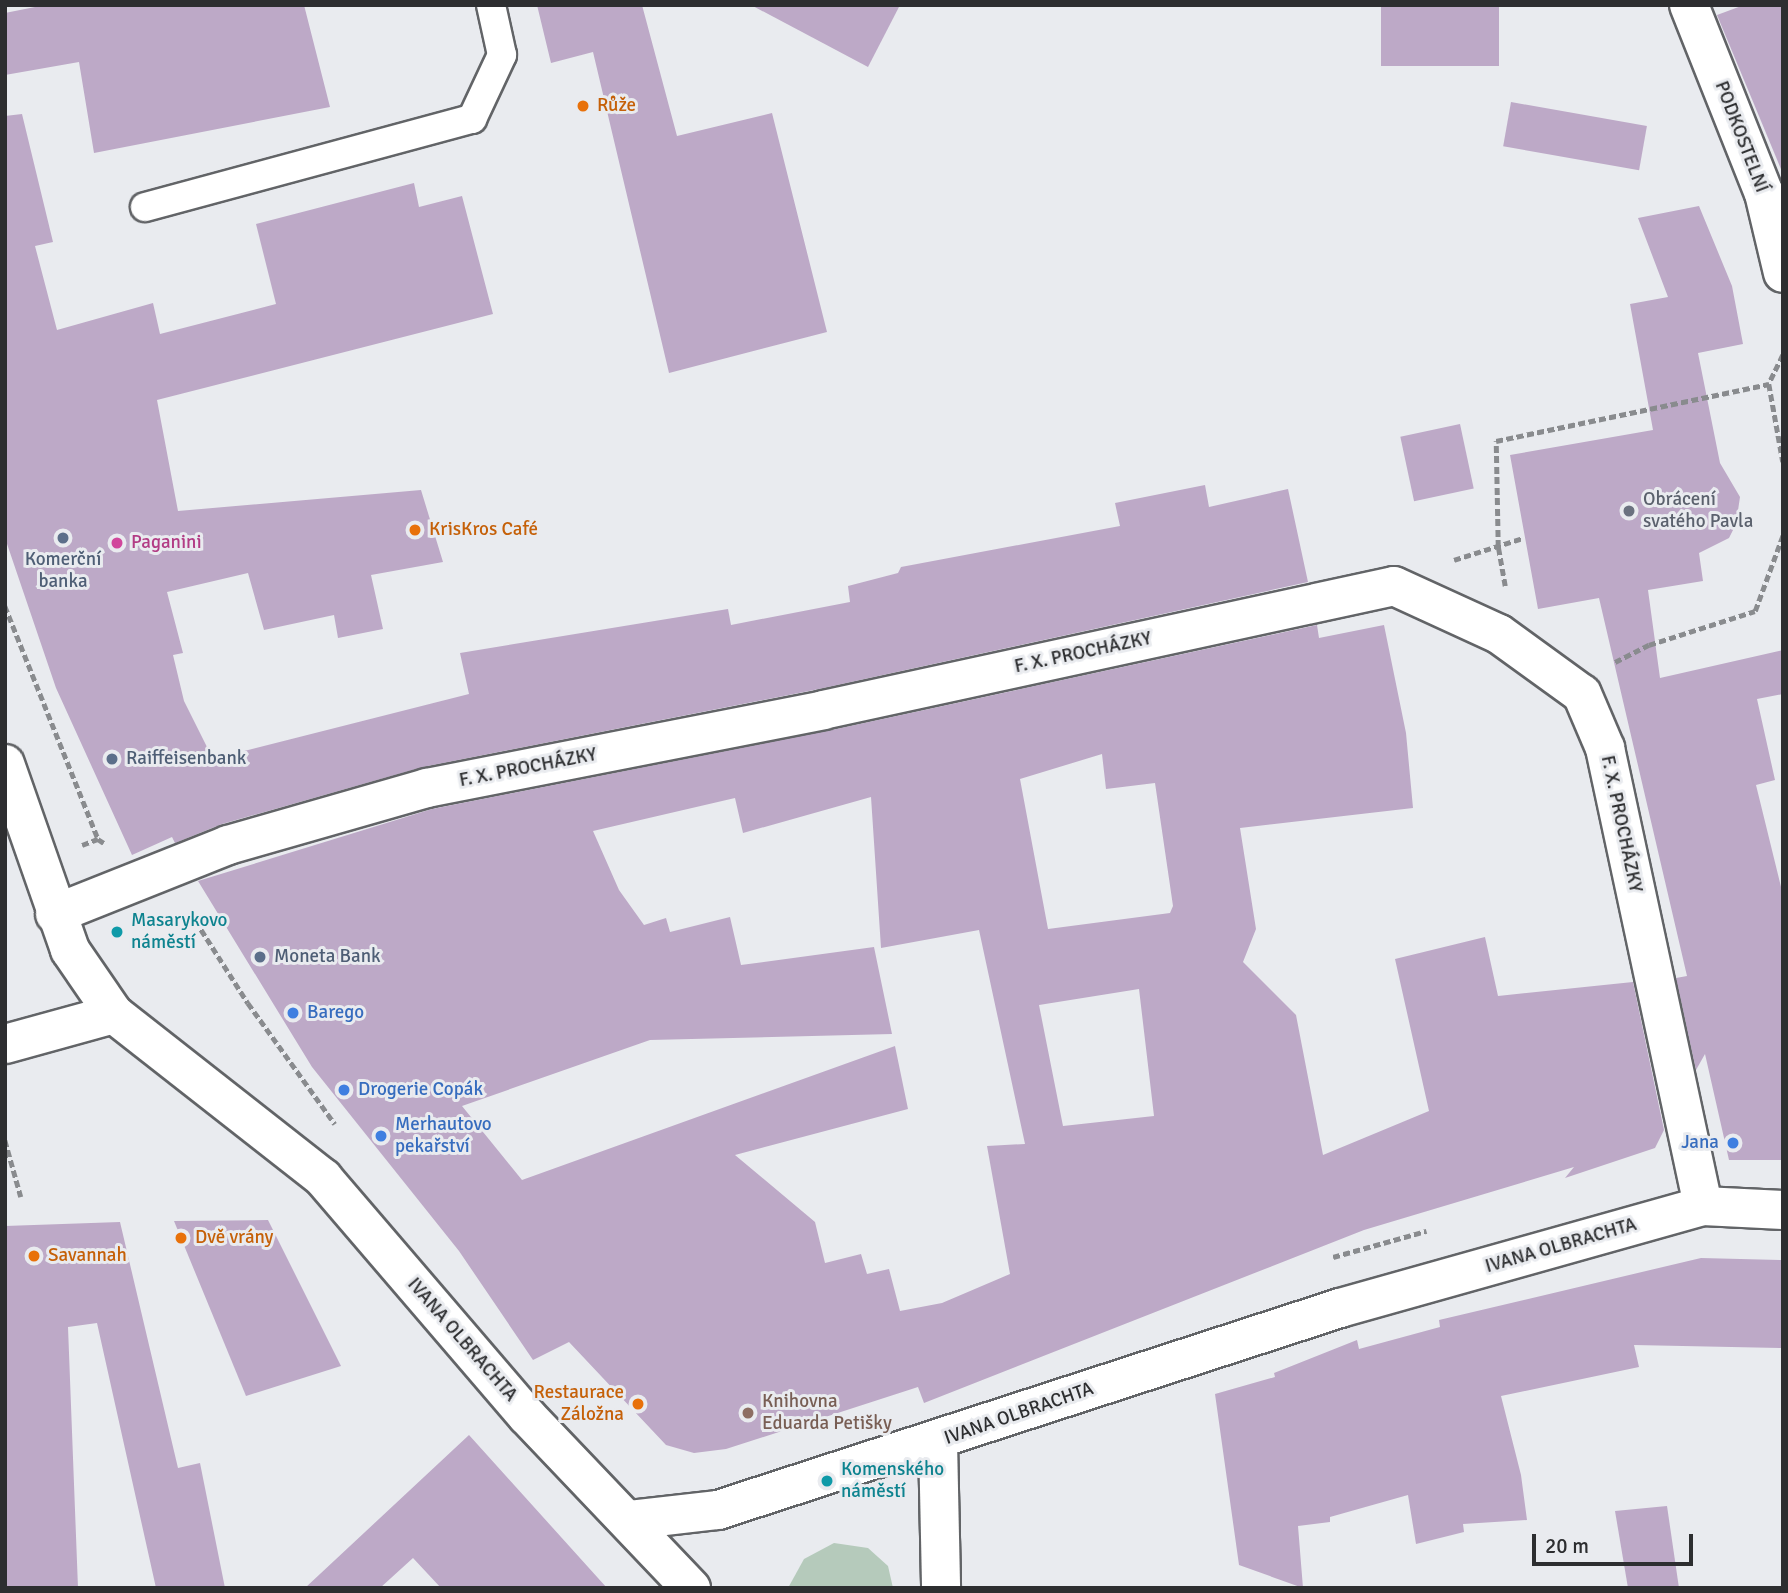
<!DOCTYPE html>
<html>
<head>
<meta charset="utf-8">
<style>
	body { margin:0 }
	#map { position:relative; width:1788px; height:1593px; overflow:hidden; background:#e9ebef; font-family:Signika,sans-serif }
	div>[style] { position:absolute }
	.green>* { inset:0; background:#b5cabb }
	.building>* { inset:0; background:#bda9c7; transform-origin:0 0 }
	.path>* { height:4.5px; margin-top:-2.25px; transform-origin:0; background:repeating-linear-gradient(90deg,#898b8e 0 7px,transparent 0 10.5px) }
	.roads { filter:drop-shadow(2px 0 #626467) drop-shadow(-2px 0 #626467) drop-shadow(0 2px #626467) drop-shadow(0 -2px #626467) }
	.lane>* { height:28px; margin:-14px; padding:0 14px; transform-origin:14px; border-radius:14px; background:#fff }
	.street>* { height:38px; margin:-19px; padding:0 19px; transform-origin:19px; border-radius:19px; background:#fff }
	.secondary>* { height:38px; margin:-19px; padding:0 19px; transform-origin:19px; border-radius:19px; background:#fff }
	.dots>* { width:19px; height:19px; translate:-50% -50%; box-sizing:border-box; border:4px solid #e9ebef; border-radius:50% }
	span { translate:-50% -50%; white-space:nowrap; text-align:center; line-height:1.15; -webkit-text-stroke:6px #e9ebef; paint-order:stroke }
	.food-label { font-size:19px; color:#c56008 }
	.left { translate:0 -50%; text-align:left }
	.right { translate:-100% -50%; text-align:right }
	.street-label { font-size:19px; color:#2d2e30 }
	.worship-label { font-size:19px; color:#5b616d }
	.hotel-label { font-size:19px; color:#b23c85 }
	.service-label { font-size:19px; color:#4e5e75 }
	.culture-label { font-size:19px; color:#0d838f }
	.shop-label { font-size:19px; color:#366cbe }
	.education-label { font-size:19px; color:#785e54 }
	.frame { position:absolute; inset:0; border:7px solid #2d2e30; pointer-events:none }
	.scale { position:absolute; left:1532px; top:1534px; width:161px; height:32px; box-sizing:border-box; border:4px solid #2d2e30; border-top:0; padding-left:9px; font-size:21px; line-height:24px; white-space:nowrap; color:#2d2e30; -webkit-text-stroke:5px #e9ebef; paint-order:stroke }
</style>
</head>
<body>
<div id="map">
	<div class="green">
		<i style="clip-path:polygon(834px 1543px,868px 1548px,888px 1566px,893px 1588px,788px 1588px,804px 1559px)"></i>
	</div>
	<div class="building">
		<i style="clip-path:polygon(45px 5px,304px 5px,330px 107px,94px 153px,79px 62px,5px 75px,5px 13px)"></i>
		<i style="clip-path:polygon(537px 5px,642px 5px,677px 136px,772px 113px,827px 332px,669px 373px,593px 52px,551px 63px)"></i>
		<i style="clip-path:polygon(751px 5px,900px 5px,868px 67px)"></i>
		<i style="left:1381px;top:5px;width:118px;height:61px"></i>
		<i style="clip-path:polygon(1744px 5px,1783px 5px,1783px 174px,1717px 15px)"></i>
		<i style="left:1511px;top:102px;width:138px;height:45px;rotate:10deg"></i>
		<i style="clip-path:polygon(22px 114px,53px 242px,35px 246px,57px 330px,153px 303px,160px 334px,276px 304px,256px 224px,414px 183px,419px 207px,462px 196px,493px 314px,157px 400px,178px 511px,421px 490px,443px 562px,371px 575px,383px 629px,338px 638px,334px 615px,264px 630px,248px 573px,167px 592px,183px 653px,173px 655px,184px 701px,213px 759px,469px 694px,460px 653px,728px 609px,731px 625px,850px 602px,848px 586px,898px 573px,901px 567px,1120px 526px,1115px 503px,1205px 485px,1209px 507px,1288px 489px,1308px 582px,819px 689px,423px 767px,222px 824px,175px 843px,172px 837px,132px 855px,56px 688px,5px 538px,5px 116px)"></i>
		<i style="clip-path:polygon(1699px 206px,1732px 286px,1743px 344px,1698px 353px,1720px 463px,1740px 497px,1736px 524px,1729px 538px,1699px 553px,1703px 581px,1648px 590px,1660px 678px,1783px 650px,1783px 694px,1757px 699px,1775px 780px,1756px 785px,1783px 895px,1783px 1160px,1729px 1160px,1705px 1054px,1696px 1070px,1676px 978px,1687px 976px,1599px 598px,1538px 609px,1510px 455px,1653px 430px,1630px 304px,1668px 297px,1638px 218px)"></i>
		<i style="left:1460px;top:424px;width:66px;height:61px;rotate:78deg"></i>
		<i style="clip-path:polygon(evenodd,1317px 625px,1319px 638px,1384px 625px,1406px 733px,1413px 808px,1240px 828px,1256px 929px,1243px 962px,1296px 1015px,1323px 1155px,1429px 1111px,1395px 959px,1485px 937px,1498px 996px,1633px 982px,1664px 1130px,1655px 1148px,1565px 1178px,1574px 1167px,1364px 1230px,924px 1403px,918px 1387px,726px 1449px,694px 1453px,666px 1445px,569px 1342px,533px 1360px,459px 1251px,312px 1067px,198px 881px,432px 809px,827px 731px,1317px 625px,1102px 754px,1106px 789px,1155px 783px,1173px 906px,1170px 913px,1048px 929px,1020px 779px,1102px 754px,1317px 625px,871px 797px,881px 948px,979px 930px,1025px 1144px,987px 1146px,1010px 1274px,942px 1303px,900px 1311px,889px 1269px,867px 1274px,861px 1254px,825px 1263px,815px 1222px,735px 1155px,908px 1109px,895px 1046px,522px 1180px,462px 1106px,650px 1040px,892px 1034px,874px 947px,741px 965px,730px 917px,670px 932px,666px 918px,644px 925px,619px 890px,593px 831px,735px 798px,743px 833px,871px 797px,1317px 625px,1139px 989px,1154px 1116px,1063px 1126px,1039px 1005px,1139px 989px)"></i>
		<i style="clip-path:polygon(268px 1220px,341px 1366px,246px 1396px,174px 1221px)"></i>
		<i style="clip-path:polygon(120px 1222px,178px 1468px,200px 1463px,225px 1588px,156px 1588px,97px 1323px,68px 1327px,78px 1588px,5px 1588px,5px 1226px)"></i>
		<i style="clip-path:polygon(1701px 1258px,1783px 1260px,1783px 1348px,1634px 1345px,1639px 1367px,1501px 1396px,1521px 1475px,1527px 1520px,1463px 1524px,1464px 1532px,1416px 1544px,1408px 1495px,1330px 1517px,1330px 1522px,1298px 1526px,1303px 1588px,1239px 1565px,1215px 1394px,1275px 1377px,1274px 1373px,1357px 1340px,1359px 1349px,1440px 1327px,1439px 1320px)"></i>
		<i style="clip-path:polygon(469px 1435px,607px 1588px,441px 1588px,413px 1558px,380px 1588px,305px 1588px)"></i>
		<i style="clip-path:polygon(1667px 1506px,1679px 1588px,1628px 1588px,1615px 1511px)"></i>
	</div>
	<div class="path">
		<i style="left:1783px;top:355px;width:32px;rotate:116deg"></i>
		<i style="left:1769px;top:384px;width:79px;rotate:79.8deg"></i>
		<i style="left:1454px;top:560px;width:72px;rotate:-17.7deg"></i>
		<i style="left:1505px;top:586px;width:40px;rotate:-100deg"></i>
		<i style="left:1498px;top:547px;width:106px;rotate:-91.1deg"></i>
		<i style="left:1496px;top:441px;width:279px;rotate:-11.8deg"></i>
		<i style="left:5px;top:606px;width:251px;rotate:68.2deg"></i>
		<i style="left:98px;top:839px;width:7px;rotate:34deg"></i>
		<i style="left:1615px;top:662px;width:38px;rotate:-27deg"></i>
		<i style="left:1649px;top:645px;width:111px;rotate:-17.8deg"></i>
		<i style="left:1755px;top:611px;width:81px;rotate:-69.8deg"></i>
		<i style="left:82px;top:845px;width:17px;rotate:-21deg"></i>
		<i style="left:190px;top:912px;width:108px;rotate:57.5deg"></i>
		<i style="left:248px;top:1003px;width:149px;rotate:54.3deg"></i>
		<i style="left:5px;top:1140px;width:59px;rotate:74.3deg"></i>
		<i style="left:1333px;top:1257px;width:97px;rotate:-15.6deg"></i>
	</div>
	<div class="roads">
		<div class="lane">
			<i style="left:145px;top:207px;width:339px;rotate:-15.1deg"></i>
			<i style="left:472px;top:119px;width:71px;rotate:-64.9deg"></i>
			<i style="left:502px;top:55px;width:51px;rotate:-102.4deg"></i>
		</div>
		<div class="street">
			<i style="left:1689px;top:5px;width:202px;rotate:68.3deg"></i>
			<i style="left:1764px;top:193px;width:82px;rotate:76.6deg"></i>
			<i style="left:55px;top:914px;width:186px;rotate:-21.7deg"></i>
			<i style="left:228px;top:845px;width:207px;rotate:-16deg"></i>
			<i style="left:427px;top:788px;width:404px;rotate:-11.1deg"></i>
			<i style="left:823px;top:710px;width:584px;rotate:-12.25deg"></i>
			<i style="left:1394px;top:586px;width:115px;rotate:24.6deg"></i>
			<i style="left:1499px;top:634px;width:102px;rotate:35.9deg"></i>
			<i style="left:1582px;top:694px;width:59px;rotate:66.9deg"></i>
			<i style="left:1605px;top:748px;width:468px;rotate:77.9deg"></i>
		</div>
		<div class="secondary">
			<i style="left:5px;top:764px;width:197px;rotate:70.7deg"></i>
			<i style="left:70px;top:950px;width:78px;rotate:55.5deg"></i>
			<i style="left:114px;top:1014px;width:266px;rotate:38.1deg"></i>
			<i style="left:323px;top:1178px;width:313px;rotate:49.4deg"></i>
			<i style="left:527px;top:1416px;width:238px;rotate:46.4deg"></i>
			<i style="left:5px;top:1044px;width:113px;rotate:-15.4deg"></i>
			<i style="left:938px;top:1441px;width:147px;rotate:88.8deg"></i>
			<i style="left:630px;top:1520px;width:89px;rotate:-6.5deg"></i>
			<i style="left:718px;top:1510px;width:654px;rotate:-17.99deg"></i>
			<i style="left:1340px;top:1308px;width:377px;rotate:-15.7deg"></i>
			<i style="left:1703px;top:1206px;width:80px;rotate:2.9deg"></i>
		</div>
	</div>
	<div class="dots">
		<i style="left:583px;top:106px;background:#e8710a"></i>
		<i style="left:1629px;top:511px;background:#6b7280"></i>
		<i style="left:415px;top:530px;background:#e8710a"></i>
		<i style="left:63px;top:538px;background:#5c6f8a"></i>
		<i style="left:117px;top:543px;background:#d1479c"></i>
		<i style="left:112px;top:759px;background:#5c6f8a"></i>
		<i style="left:117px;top:932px;background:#0f9aa8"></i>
		<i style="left:260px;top:957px;background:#5c6f8a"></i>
		<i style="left:293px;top:1013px;background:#3f7fe0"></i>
		<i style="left:344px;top:1090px;background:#3f7fe0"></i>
		<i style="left:381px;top:1136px;background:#3f7fe0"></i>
		<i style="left:1733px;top:1143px;background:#3f7fe0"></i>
		<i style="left:181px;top:1238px;background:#e8710a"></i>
		<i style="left:34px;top:1256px;background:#e8710a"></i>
		<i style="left:638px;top:1404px;background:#e8710a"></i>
		<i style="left:748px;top:1413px;background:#8d6e63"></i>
		<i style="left:827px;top:1481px;background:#0f9aa8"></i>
	</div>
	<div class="food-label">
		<span class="left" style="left:597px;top:106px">Růže</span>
		<span class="left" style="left:429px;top:530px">KrisKros Café</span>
		<span class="left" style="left:195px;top:1238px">Dvě vrány</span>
		<span class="left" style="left:48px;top:1256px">Savannah</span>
		<span class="right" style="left:624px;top:1404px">Restaurace<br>Záložna</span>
	</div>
	<div class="street-label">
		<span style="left:1741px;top:137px;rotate:69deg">PODKOSTELNÍ</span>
		<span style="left:1083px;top:653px;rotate:-12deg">F. X. PROCHÁZKY</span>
		<span style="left:528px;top:768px;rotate:-11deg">F. X. PROCHÁZKY</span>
		<span style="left:1621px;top:824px;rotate:78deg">F. X. PROCHÁZKY</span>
		<span style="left:1561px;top:1246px;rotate:-16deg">IVANA OLBRACHTA</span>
		<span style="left:462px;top:1340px;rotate:49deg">IVANA OLBRACHTA</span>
		<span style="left:1019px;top:1414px;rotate:-19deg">IVANA OLBRACHTA</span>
	</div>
	<div class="worship-label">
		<span class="left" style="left:1643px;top:511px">Obrácení<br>svatého Pavla</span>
	</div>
	<div class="hotel-label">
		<span class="left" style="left:131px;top:543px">Paganini</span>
	</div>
	<div class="service-label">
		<span style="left:63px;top:571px">Komerční<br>banka</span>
		<span class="left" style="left:126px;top:759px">Raiffeisenbank</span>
		<span class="left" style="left:274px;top:957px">Moneta Bank</span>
	</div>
	<div class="culture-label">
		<span class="left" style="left:131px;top:932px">Masarykovo<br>náměstí</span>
		<span class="left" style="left:841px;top:1481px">Komenského<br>náměstí</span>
	</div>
	<div class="shop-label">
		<span class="left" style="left:307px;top:1013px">Barego</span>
		<span class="left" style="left:358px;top:1090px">Drogerie Copák</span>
		<span class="left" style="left:395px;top:1136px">Merhautovo<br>pekařství</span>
		<span class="right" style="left:1719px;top:1143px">Jana</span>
	</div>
	<div class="education-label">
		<span class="left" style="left:762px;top:1413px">Knihovna<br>Eduarda Petišky</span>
	</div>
	<div class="frame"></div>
	<div class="scale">20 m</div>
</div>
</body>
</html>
